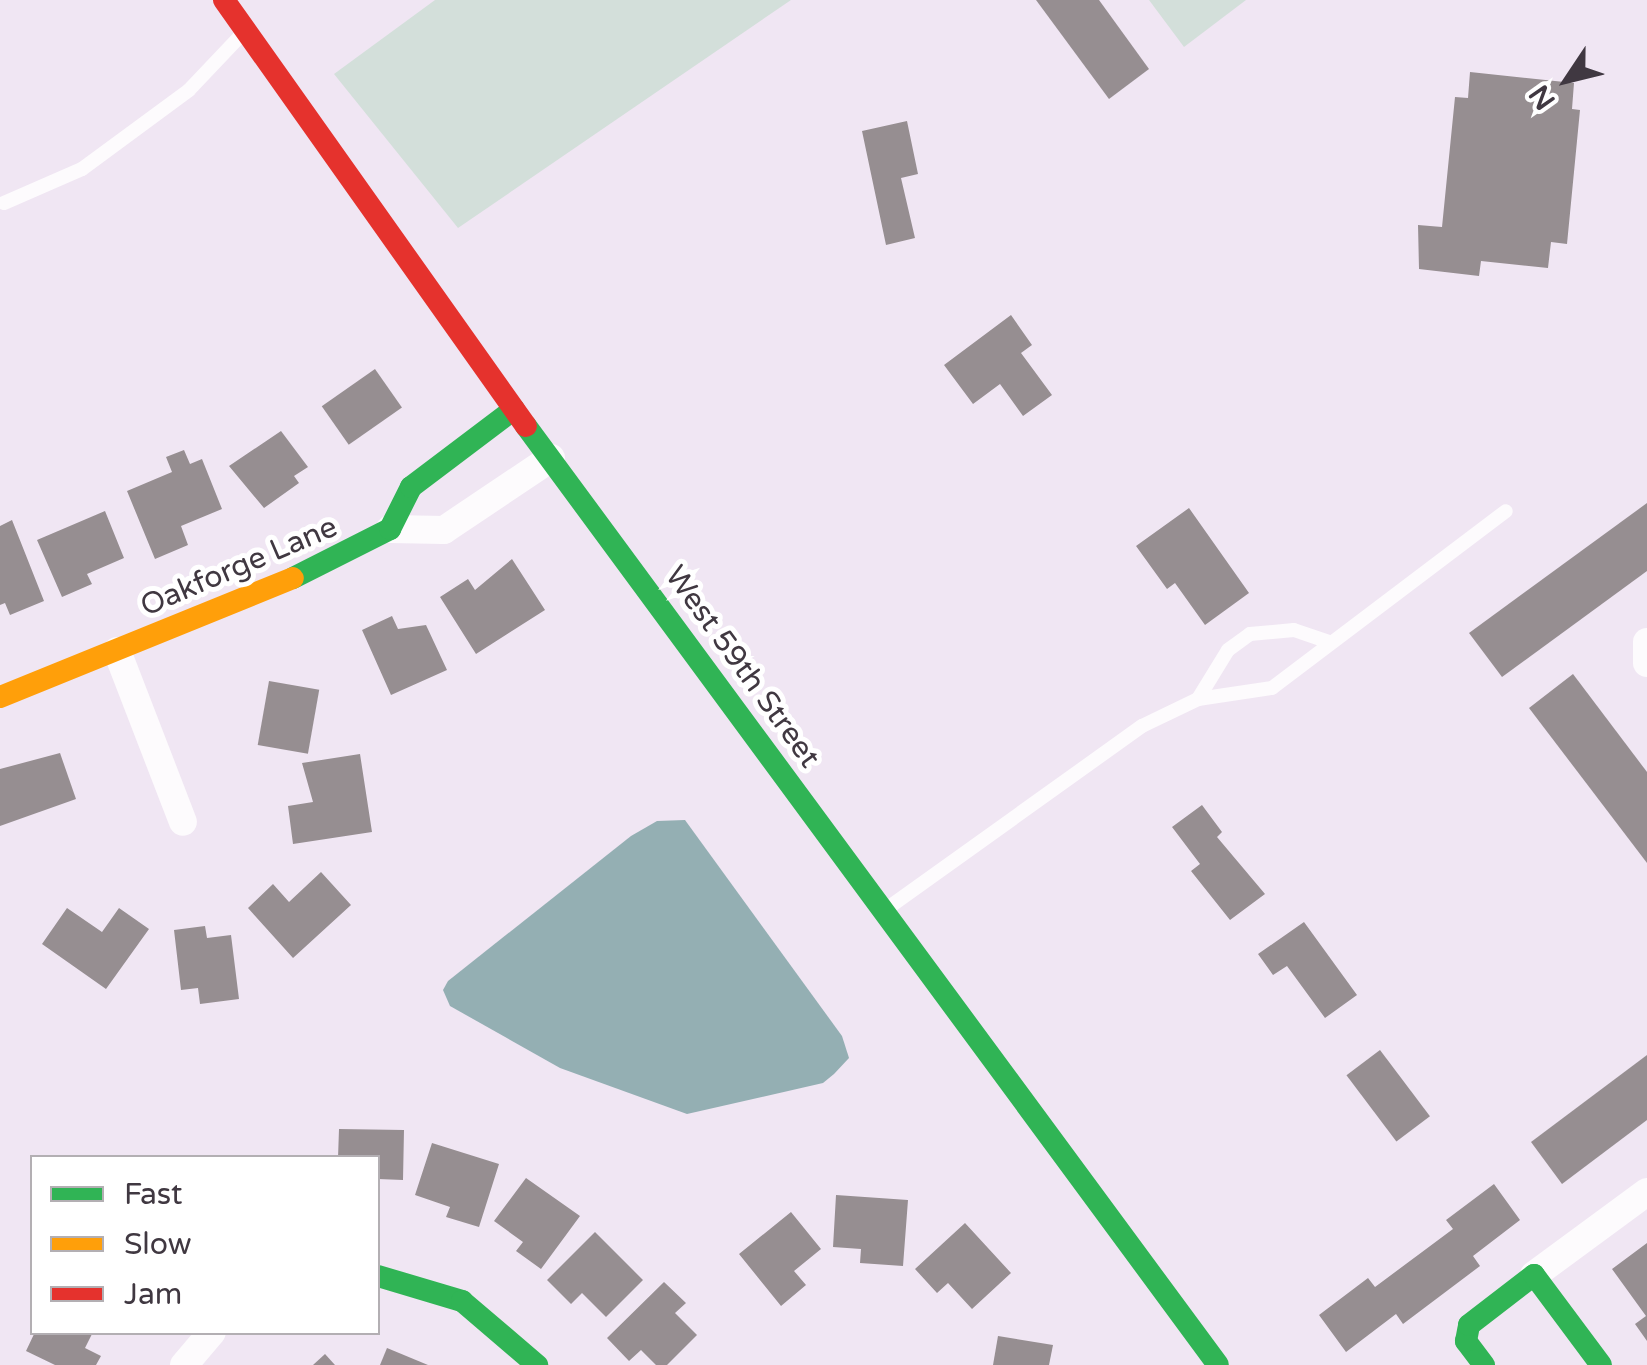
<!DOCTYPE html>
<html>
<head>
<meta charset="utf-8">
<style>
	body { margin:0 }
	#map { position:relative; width:1647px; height:1365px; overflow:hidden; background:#f0e6f3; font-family:"Varela Round",sans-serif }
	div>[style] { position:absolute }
	.green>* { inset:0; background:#d3dfda }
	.water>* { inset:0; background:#94afb3 }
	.building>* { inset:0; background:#968e91; transform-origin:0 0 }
	.lane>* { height:14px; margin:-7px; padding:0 7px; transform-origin:7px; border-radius:7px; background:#fdfbfd }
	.street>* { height:28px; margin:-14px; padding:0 14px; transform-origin:14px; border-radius:14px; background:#fdfbfd }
	.fast>* { height:22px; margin:-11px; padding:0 11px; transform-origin:11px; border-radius:11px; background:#30b455 }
	.slow>* { height:22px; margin:-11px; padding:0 11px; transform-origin:11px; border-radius:11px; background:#ff9f0a }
	.jam>* { height:22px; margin:-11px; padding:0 11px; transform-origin:11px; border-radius:11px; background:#e5322d }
	span { translate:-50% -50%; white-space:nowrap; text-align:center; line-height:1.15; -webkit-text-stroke:10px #fff; paint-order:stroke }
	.street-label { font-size:30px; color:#403841 }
	.legend { position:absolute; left:30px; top:1155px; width:350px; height:180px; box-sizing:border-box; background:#fff; border:2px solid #b3afb3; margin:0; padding:12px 18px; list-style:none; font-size:30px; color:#403841 }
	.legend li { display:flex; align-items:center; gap:20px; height:50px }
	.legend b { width:50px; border:2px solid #b3afb3 }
	.north { position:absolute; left:1517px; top:30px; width:100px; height:100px; -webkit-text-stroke:8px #fff; paint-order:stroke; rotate:235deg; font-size:28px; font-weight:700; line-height:40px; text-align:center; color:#403841 }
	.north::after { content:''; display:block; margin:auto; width:35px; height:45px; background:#403841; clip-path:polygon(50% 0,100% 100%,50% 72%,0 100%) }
</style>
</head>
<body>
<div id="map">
	<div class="green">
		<i style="clip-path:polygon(435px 0,791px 0,458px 228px,334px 74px)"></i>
		<i style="clip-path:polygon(1149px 0,1246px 0,1184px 47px)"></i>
	</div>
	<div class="water">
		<i style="clip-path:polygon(685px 820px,842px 1036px,849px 1058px,834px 1074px,823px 1083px,687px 1114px,560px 1068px,450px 1006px,443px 990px,448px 981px,631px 836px,657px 821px)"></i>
	</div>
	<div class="building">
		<i style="clip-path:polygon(1036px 0,1099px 0,1149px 69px,1109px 99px)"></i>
		<i style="clip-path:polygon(1470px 72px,1574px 83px,1572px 109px,1580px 110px,1567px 244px,1551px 242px,1548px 268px,1481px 261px,1479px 276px,1419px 269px,1418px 225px,1442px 227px,1455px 97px,1468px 98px)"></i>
		<i style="clip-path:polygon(907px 121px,918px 174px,901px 178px,915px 238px,886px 245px,862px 131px)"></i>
		<i style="clip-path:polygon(1011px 315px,1032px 345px,1021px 353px,1052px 395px,1023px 416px,1000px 384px,973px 404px,944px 365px)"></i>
		<i style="left:375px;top:369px;width:47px;height:65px;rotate:55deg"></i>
		<i style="clip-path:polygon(281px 431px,308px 467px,294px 476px,299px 483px,264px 508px,229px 466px)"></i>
		<i style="clip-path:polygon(184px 450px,190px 464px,202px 459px,222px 509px,181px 526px,188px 545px,155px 559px,127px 491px,172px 472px,166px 457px)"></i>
		<i style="clip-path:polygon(1647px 503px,1647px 571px,1502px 677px,1469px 633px)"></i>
		<i style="clip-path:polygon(1189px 508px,1249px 593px,1205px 625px,1175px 583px,1167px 589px,1136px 546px)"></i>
		<i style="clip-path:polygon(105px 511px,124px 558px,87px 574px,92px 584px,62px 597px,37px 540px)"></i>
		<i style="clip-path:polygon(12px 520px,44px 601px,10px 615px,5px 603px,0 605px,0 526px)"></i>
		<i style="clip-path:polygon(512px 559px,545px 610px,476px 654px,440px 597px,468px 579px,475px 590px)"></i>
		<i style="clip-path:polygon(392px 616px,398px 629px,426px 625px,447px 670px,391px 695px,362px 630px)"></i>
		<i style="clip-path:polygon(1573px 674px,1647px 772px,1647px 863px,1529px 708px)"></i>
		<i style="left:269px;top:681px;width:51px;height:65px;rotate:10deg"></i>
		<i style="clip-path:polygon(60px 753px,76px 799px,0 826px,0 769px)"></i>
		<i style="clip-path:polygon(360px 754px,372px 832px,293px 844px,288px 806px,313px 802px,302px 763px)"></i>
		<i style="clip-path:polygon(1202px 805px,1222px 832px,1217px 837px,1265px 894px,1230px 920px,1191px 871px,1200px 864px,1172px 827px)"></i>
		<i style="clip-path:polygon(321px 872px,351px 905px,293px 958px,248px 908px,273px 884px,289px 902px)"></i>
		<i style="clip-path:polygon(67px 908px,102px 932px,119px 908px,149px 929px,106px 989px,42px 944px)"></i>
		<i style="clip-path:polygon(1304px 922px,1357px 995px,1325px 1018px,1287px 966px,1273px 975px,1258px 954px)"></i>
		<i style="clip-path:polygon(205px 926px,207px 938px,231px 935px,239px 999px,200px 1004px,198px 988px,181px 990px,174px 930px)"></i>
		<i style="left:1380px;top:1050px;width:83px;height:42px;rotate:53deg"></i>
		<i style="clip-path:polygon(1647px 1055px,1647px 1120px,1562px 1184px,1531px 1142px)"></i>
		<i style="clip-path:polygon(339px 1129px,404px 1130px,403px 1180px,378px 1179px,378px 1158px,338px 1158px)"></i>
		<i style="clip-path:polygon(432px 1143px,499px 1164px,479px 1227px,446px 1217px,450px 1207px,415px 1195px)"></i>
		<i style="clip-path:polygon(526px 1178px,580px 1216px,541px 1269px,516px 1251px,523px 1242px,494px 1221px)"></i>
		<i style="clip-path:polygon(1494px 1184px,1520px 1220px,1473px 1256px,1480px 1266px,1403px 1324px,1396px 1314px,1346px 1352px,1319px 1315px,1368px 1278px,1375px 1287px,1453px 1229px,1446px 1220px)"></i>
		<i style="clip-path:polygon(836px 1195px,908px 1200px,903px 1266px,860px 1263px,861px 1249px,833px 1247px)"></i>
		<i style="clip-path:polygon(791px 1212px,821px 1249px,794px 1271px,806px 1285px,781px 1306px,739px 1254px)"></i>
		<i style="clip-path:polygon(965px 1223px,1011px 1273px,972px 1309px,948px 1283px,937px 1293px,915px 1269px)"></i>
		<i style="clip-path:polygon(595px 1232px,643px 1280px,606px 1317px,582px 1293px,571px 1304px,547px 1280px)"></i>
		<i style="clip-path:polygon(1647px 1243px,1647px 1341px,1635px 1324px,1646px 1316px,1612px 1269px)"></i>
		<i style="clip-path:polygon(664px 1282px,686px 1303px,675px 1313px,697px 1335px,667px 1365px,656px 1365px,641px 1350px,629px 1361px,607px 1338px)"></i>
		<i style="clip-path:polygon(35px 1332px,93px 1332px,85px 1348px,101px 1356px,96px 1365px,55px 1365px,26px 1351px)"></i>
		<i style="clip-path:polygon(998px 1336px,1053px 1345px,1049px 1365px,993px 1365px)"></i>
		<i style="clip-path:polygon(387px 1348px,428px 1365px,380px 1365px)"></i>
		<i style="clip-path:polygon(325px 1354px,335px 1365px,313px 1365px)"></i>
	</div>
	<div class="lane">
		<i style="left:4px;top:203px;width:85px;rotate:-23.6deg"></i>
		<i style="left:82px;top:169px;width:133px;rotate:-36.4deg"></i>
		<i style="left:189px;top:90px;width:81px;rotate:-46.5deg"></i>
		<i style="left:1198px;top:699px;width:57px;rotate:-58.5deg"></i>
		<i style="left:1228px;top:650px;width:27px;rotate:-36deg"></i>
		<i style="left:1250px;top:634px;width:44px;rotate:-5.2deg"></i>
		<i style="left:1294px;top:630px;width:39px;rotate:19deg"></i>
		<i style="left:885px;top:910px;width:316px;rotate:-35.6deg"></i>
		<i style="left:1142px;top:726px;width:62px;rotate:-25.7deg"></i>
		<i style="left:1198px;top:699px;width:75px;rotate:-8.5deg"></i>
		<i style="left:1272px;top:688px;width:293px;rotate:-37.1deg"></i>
	</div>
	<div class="street">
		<i style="left:390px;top:529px;width:54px;rotate:1.1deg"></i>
		<i style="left:444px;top:530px;width:129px;rotate:-33.9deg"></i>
		<i style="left:1647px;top:642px;width:21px;rotate:90deg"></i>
		<i style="left:117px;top:651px;width:183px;rotate:68.9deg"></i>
		<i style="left:1534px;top:1275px;width:140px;rotate:-36.3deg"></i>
		<i style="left:184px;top:1365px;width:43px;rotate:-49.7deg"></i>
	</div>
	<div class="fast">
		<i style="left:526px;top:426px;width:1166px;rotate:53.61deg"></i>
		<i style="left:293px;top:578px;width:109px;rotate:-26.8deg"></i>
		<i style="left:390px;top:529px;width:47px;rotate:-63.4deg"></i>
		<i style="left:411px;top:487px;width:129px;rotate:-37.1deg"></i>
		<i style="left:378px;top:1276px;width:88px;rotate:16.6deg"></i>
		<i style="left:462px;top:1301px;width:99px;rotate:40.5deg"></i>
		<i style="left:1484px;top:1365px;width:30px;rotate:-127deg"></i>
		<i style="left:1466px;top:1341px;width:16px;rotate:-79deg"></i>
		<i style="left:1469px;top:1325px;width:82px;rotate:-37.6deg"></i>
		<i style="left:1534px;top:1275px;width:112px;rotate:53.3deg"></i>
	</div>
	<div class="slow">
		<i style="left:0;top:697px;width:316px;rotate:-22.1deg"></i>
	</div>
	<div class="jam">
		<i style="left:224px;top:0;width:522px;rotate:54.67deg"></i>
	</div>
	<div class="street-label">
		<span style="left:239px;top:567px;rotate:-23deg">Oakforge Lane</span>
		<span style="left:742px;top:667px;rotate:54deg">West 59th Street</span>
	</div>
	<ul class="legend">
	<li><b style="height:12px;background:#30b455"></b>Fast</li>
	<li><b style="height:12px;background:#ff9f0a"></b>Slow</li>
	<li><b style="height:12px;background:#e5322d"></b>Jam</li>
	</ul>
	<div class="north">N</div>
</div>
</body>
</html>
